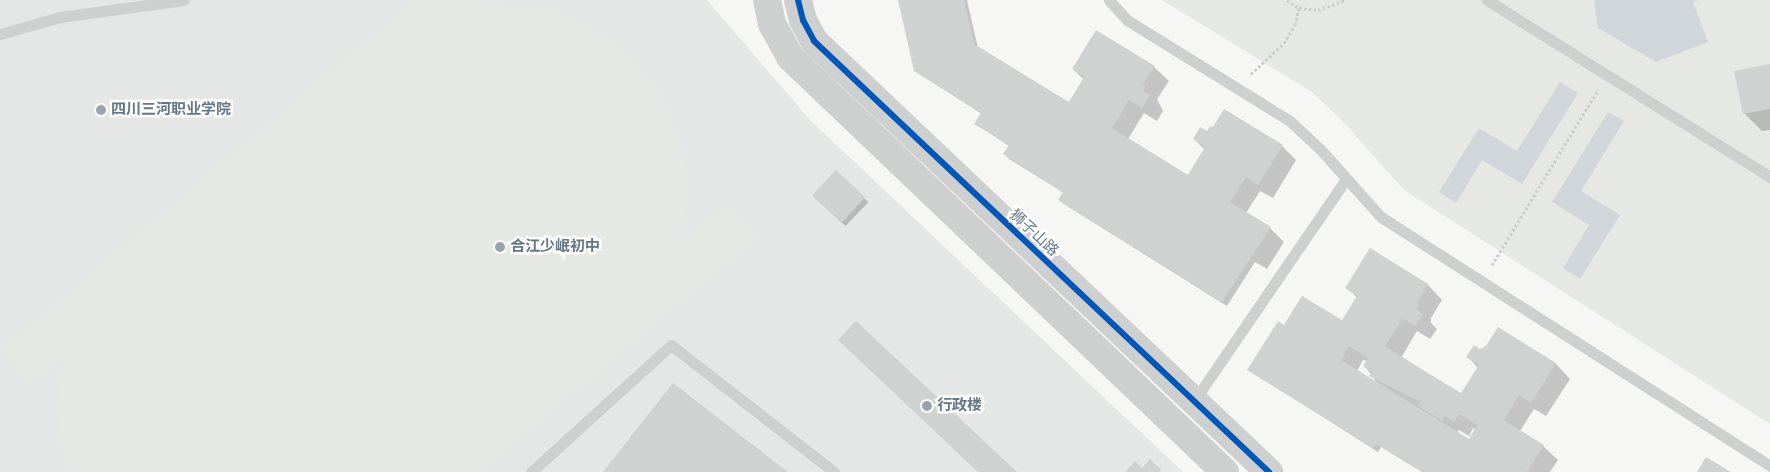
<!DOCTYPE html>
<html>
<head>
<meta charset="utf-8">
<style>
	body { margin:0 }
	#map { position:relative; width:1770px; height:472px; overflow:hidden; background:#f6f6f5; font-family:"Roboto Condensed","Noto Sans SC",sans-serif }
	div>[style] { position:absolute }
	.built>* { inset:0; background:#e5e6e6 }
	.green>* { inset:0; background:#e6e9e3 }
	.water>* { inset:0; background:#d0d6da }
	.shadow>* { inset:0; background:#0003; transform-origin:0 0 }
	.building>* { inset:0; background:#d0d1d1; transform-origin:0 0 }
	.path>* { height:3px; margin-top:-1.5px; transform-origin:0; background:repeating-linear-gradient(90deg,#cccccd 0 2.5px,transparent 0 5px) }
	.service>* { height:11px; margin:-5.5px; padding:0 5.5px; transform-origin:5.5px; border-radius:5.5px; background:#ced0d0 }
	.tertiary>* { height:28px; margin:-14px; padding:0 14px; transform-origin:14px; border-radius:14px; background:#ced0d0 }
	.cycleway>* { height:6px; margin:-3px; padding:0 3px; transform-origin:3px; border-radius:3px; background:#0057b8 }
	.dots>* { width:14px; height:14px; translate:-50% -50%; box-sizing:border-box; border:2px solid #fff; border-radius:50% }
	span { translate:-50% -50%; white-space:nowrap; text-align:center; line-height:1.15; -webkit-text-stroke:5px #fff; paint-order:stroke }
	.poi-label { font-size:15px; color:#657787; font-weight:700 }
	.left { translate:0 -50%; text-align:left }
	.street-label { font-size:15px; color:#657787 }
</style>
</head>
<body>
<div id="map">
	<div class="built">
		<i style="clip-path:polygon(0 0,707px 0,810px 120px,1183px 472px,0 472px)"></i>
	</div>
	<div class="green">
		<i style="clip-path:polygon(417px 0,482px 0,476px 5px,537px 8px,566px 16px,619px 46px,659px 91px,683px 148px,688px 179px,687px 209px,680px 246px,729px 205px,756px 237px,478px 472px,68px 472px,61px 447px,57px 417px,58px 386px,65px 353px,30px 381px,3px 350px)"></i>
		<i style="clip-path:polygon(1162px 0,1770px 0,1770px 424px,1404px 190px,1347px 126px,1312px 92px)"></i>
	</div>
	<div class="water">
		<i style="clip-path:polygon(1594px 0,1698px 0,1693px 2px,1708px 42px,1656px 62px,1598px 28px)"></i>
		<i style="clip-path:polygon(1560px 82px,1578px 93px,1522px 184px,1482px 160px,1456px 203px,1439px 192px,1479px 128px,1517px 151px)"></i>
		<i style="clip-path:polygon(1608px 112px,1624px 121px,1581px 191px,1620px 215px,1580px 279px,1563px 268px,1589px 225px,1552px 202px)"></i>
	</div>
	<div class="shadow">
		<i style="clip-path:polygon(899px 0,967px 0,978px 48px,1069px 104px,1084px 80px,1073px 69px,1154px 67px,1169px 81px,1157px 99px,1163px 111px,1157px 121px,1144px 113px,1128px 139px,1188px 177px,1205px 150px,1194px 139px,1207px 132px,1282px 146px,1296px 160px,1273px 198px,1260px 191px,1246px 213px,1270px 228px,1284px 242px,1267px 269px,1255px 262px,1227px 306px,1064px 204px,1060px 200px,1064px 193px,1009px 159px,1004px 154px,1009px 146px,976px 124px,982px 114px,915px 71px)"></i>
		<i style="clip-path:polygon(1770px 65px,1770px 130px,1762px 131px,1744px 113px)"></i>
		<i style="left:836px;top:171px;width:45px;height:33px;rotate:44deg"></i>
		<i style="clip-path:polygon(evenodd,1370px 250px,1428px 285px,1442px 300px,1431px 318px,1431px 323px,1437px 329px,1430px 339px,1417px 331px,1401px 358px,1462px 395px,1478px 368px,1468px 357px,1487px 347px,1498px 329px,1556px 364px,1570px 379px,1546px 416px,1534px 409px,1520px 431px,1543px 446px,1558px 460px,1550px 472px,1422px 472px,1381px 447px,1378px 452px,1249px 370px,1285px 326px,1343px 322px,1357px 298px,1347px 287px,1370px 250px,1363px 360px,1367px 361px,1364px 365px,1377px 383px,1357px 371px,1363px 360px,1370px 250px,1473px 428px,1476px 430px,1470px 441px,1457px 433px,1459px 430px,1469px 436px,1473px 428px)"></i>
	</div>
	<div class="building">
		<i style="clip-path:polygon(898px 0,964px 0,974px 44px,1069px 102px,1084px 77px,1072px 69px,1096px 30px,1155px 66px,1143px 84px,1146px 86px,1143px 91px,1150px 95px,1142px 108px,1129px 100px,1112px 128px,1188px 175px,1205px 147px,1193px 139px,1200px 127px,1207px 131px,1210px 126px,1213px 127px,1224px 109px,1283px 145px,1258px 185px,1246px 177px,1230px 202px,1271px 227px,1222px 302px,1058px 200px,1063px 192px,1003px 154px,1009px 145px,974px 124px,981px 113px,914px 71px)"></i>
		<i style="clip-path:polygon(1770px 64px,1770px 109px,1743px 114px,1734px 71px)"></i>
		<i style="left:836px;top:170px;width:40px;height:35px;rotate:43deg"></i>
		<i style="clip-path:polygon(evenodd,1370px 248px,1428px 284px,1417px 303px,1419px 304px,1416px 309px,1423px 314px,1415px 326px,1403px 318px,1385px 346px,1423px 370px,1461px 393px,1479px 365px,1466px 357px,1474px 345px,1480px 349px,1486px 346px,1498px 327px,1556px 363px,1531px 403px,1519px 395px,1504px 420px,1544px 445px,1527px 472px,1423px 472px,1376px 444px,1373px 448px,1247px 370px,1278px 321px,1284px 325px,1302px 296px,1342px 320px,1357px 296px,1345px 288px,1370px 248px,1349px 346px,1368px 358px,1363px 366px,1372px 372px,1369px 376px,1421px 402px,1418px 406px,1442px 421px,1444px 416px,1454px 422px,1459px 414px,1477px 425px,1469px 439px,1341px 360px,1349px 346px)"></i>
		<i style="clip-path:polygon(856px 321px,1017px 472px,978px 472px,838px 340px)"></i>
		<i style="clip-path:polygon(673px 383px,788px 472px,603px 472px)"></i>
		<i style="clip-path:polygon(1706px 457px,1731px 472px,1697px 472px)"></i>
		<i style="clip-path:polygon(1150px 459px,1161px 470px,1159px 472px,1125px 472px,1135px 461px,1142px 468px)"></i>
	</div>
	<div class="path">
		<i style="left:1287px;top:0;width:14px;rotate:34deg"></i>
		<i style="left:1299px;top:8px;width:19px;rotate:6deg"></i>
		<i style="left:1318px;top:10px;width:30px;rotate:-20deg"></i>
		<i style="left:1251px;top:74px;width:45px;rotate:-43.2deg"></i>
		<i style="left:1284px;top:43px;width:21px;rotate:-59deg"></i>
		<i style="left:1295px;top:25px;width:17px;rotate:-77deg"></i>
		<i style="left:1492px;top:265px;width:205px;rotate:-58.8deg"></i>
	</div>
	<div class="service">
		<i style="left:1109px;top:0;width:27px;rotate:48deg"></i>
		<i style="left:1127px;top:20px;width:192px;rotate:31.8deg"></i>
		<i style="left:1290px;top:121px;width:42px;rotate:43.1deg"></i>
		<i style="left:1321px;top:150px;width:90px;rotate:48.2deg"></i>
		<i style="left:1381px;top:217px;width:462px;rotate:32.6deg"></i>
		<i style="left:1487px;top:0;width:334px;rotate:32deg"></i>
		<i style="left:0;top:34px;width:62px;rotate:-15.8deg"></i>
		<i style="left:60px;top:17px;width:125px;rotate:-7.8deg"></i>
		<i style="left:1194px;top:401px;width:269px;rotate:-55.6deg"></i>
		<i style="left:531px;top:472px;width:189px;rotate:-42.2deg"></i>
		<i style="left:671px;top:345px;width:207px;rotate:37.9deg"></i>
	</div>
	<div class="tertiary">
		<i style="left:767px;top:0;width:25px;rotate:78deg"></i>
		<i style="left:772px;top:24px;width:38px;rotate:61deg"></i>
		<i style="left:790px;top:57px;width:601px;rotate:43.65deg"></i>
		<i style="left:798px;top:0;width:21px;rotate:76deg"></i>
		<i style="left:803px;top:20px;width:24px;rotate:62deg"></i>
		<i style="left:814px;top:41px;width:627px;rotate:43.45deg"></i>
	</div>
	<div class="cycleway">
		<i style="left:798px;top:0;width:21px;rotate:76deg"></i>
		<i style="left:803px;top:20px;width:24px;rotate:62deg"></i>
		<i style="left:814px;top:41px;width:627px;rotate:43.45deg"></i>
	</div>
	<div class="dots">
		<i style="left:101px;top:110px;background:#98a3ae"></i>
		<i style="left:500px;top:247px;background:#98a3ae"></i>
		<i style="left:927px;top:406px;background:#98a3ae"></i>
	</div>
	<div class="poi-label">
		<span class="left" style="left:111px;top:110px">四川三河职业学院</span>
		<span class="left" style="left:510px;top:247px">合江少岷初中</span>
		<span class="left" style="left:937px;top:406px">行政楼</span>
	</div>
	<div class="street-label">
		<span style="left:1034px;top:233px;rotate:43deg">狮子山路</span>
	</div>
</div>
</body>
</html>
